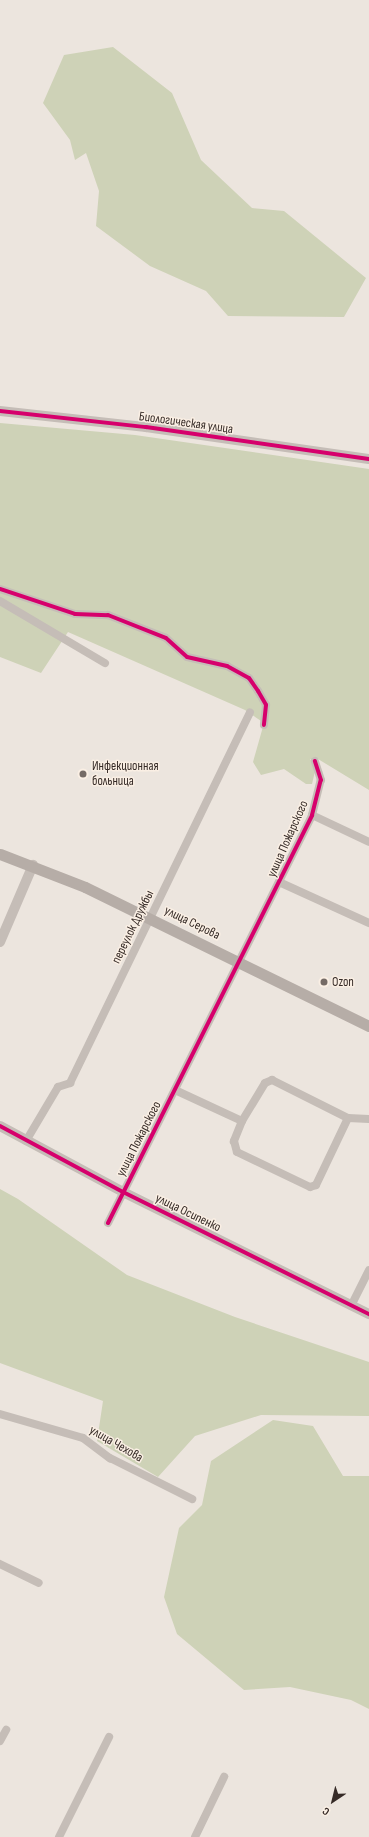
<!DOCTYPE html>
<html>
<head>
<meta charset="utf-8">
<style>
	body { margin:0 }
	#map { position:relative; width:369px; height:1837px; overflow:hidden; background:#ece5de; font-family:"Sofia Sans Condensed",sans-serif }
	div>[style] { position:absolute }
	.green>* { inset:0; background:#ced2b7 }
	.minor>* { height:8px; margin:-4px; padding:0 4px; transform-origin:4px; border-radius:4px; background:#c5bdb7 }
	.tertiary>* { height:10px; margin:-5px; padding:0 5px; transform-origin:5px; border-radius:5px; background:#c5bdb7 }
	.secondary>* { height:11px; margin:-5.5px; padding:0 5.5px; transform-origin:5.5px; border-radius:5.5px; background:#b6ada7 }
	.cycleway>* { height:4px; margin:-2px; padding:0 2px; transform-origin:2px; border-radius:2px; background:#d6006c }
	.dots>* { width:11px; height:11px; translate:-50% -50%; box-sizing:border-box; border:2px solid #faefe4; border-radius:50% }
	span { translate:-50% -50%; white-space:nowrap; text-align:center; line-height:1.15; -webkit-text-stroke:3px #faefe4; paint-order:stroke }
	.street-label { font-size:13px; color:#352a26 }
	.poi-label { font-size:13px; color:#352a26 }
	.left { translate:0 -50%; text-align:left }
	.north { position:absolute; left:313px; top:1781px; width:40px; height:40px; -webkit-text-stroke:3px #faefe4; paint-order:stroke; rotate:215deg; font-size:11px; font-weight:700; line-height:16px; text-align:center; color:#352a26 }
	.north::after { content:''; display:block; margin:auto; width:14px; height:18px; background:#352a26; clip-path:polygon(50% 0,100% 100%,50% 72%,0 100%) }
</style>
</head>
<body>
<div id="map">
	<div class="green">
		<i style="clip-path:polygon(113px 47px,172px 93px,201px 160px,252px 208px,284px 211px,366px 278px,344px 317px,228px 316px,206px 291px,150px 266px,96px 226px,99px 191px,86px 153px,75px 160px,70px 140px,43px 103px,64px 55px)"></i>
		<i style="clip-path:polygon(0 423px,135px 435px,369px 469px,369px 790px,318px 759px,310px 759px,316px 767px,312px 784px,306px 784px,284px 769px,261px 775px,253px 762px,264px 723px,245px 710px,68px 632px,41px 673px,0 657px)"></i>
		<i style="clip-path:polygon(0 1189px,18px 1199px,127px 1275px,235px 1317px,369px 1362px,369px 1416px,261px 1415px,195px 1436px,158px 1477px,97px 1441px,103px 1401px,0 1363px)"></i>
		<i style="clip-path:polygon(273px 1420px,313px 1426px,343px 1476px,369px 1476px,369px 1709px,351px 1700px,290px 1687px,244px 1690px,177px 1634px,164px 1597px,179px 1528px,202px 1505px,211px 1461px)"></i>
	</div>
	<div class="minor">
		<i style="left:0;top:589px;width:79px;rotate:18.4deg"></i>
		<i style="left:75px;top:614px;width:33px;rotate:2deg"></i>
		<i style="left:108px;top:615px;width:62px;rotate:21.6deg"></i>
		<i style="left:166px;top:638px;width:28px;rotate:42deg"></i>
		<i style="left:187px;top:657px;width:41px;rotate:12.7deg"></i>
		<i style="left:227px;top:666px;width:25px;rotate:29deg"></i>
		<i style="left:249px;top:678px;width:16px;rotate:55deg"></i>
		<i style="left:258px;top:691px;width:16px;rotate:60deg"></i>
		<i style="left:266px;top:705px;width:20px;rotate:96deg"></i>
		<i style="left:0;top:601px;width:122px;rotate:30.6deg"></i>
		<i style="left:312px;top:815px;width:63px;rotate:25.3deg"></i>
		<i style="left:279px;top:882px;width:99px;rotate:24.5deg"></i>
		<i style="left:175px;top:1090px;width:74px;rotate:24.8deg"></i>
		<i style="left:242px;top:1121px;width:44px;rotate:-58.8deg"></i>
		<i style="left:265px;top:1083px;width:8px;rotate:-23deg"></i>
		<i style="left:272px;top:1080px;width:85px;rotate:26.6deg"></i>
		<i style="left:348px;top:1118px;width:21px;rotate:3deg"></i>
		<i style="left:242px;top:1121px;width:22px;rotate:112deg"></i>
		<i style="left:234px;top:1141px;width:11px;rotate:75deg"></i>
		<i style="left:237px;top:1152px;width:81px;rotate:25.6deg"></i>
		<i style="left:310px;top:1187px;width:6px;rotate:-18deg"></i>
		<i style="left:316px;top:1185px;width:74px;rotate:-64.5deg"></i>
		<i style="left:26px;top:1141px;width:63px;rotate:-59.3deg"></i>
		<i style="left:58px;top:1087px;width:13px;rotate:-18deg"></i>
		<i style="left:70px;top:1083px;width:412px;rotate:-64.1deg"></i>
		<i style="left:108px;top:1223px;width:456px;rotate:-63.4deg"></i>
		<i style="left:312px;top:815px;width:36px;rotate:-76deg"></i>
		<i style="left:321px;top:780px;width:20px;rotate:-108deg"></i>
		<i style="left:351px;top:1306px;width:40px;rotate:-63.4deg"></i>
		<i style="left:0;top:1414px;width:86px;rotate:16.1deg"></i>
		<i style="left:83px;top:1438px;width:34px;rotate:37deg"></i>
		<i style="left:110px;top:1458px;width:92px;rotate:26.6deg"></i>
		<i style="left:0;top:1564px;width:43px;rotate:26deg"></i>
		<i style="left:0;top:1741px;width:13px;rotate:-61deg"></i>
		<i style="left:59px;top:1837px;width:112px;rotate:-63.4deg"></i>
		<i style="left:195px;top:1837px;width:67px;rotate:-64.2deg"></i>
	</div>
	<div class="tertiary">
		<i style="left:0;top:411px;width:147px;rotate:6.3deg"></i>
		<i style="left:146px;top:427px;width:225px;rotate:8.2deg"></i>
		<i style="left:0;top:942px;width:84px;rotate:-66.8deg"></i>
		<i style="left:0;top:1126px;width:140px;rotate:28.2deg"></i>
		<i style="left:123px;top:1192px;width:275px;rotate:26.4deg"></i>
	</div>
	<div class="secondary">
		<i style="left:0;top:854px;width:91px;rotate:21.2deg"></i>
		<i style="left:85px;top:887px;width:316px;rotate:26.1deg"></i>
	</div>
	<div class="cycleway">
		<i style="left:0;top:411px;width:147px;rotate:6.3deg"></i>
		<i style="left:146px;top:427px;width:225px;rotate:8.2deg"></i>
		<i style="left:0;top:589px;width:79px;rotate:18.4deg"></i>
		<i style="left:75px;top:614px;width:33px;rotate:2deg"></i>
		<i style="left:108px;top:615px;width:62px;rotate:21.6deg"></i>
		<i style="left:166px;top:638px;width:28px;rotate:42deg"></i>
		<i style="left:187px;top:657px;width:41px;rotate:12.7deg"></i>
		<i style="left:227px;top:666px;width:25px;rotate:29deg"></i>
		<i style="left:249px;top:678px;width:16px;rotate:55deg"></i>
		<i style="left:258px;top:691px;width:16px;rotate:60deg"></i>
		<i style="left:266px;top:705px;width:20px;rotate:96deg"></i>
		<i style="left:0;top:1126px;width:140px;rotate:28.2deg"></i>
		<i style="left:123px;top:1192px;width:275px;rotate:26.4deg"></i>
		<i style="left:108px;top:1223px;width:456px;rotate:-63.4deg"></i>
		<i style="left:312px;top:815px;width:36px;rotate:-76deg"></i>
		<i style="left:321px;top:780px;width:20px;rotate:-108deg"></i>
	</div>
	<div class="dots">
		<i style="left:83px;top:774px;background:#756b66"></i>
		<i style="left:324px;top:982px;background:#756b66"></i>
	</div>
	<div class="street-label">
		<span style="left:186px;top:423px;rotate:8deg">Биологическая улица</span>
		<span style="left:288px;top:839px;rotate:-66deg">улица Пожарского</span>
		<span style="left:192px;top:923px;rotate:26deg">улица Серова</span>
		<span style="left:133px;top:927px;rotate:-64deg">переулок Дружбы</span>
		<span style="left:139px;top:1139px;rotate:-63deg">улица Пожарского</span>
		<span style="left:188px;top:1213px;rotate:26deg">улица Осипенко</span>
		<span style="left:116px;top:1444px;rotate:30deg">улица Чехова</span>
	</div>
	<div class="poi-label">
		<span class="left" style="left:92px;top:774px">Инфекционная<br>больница</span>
		<span class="left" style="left:332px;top:982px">Ozon</span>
	</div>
	<div class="north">С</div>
</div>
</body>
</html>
